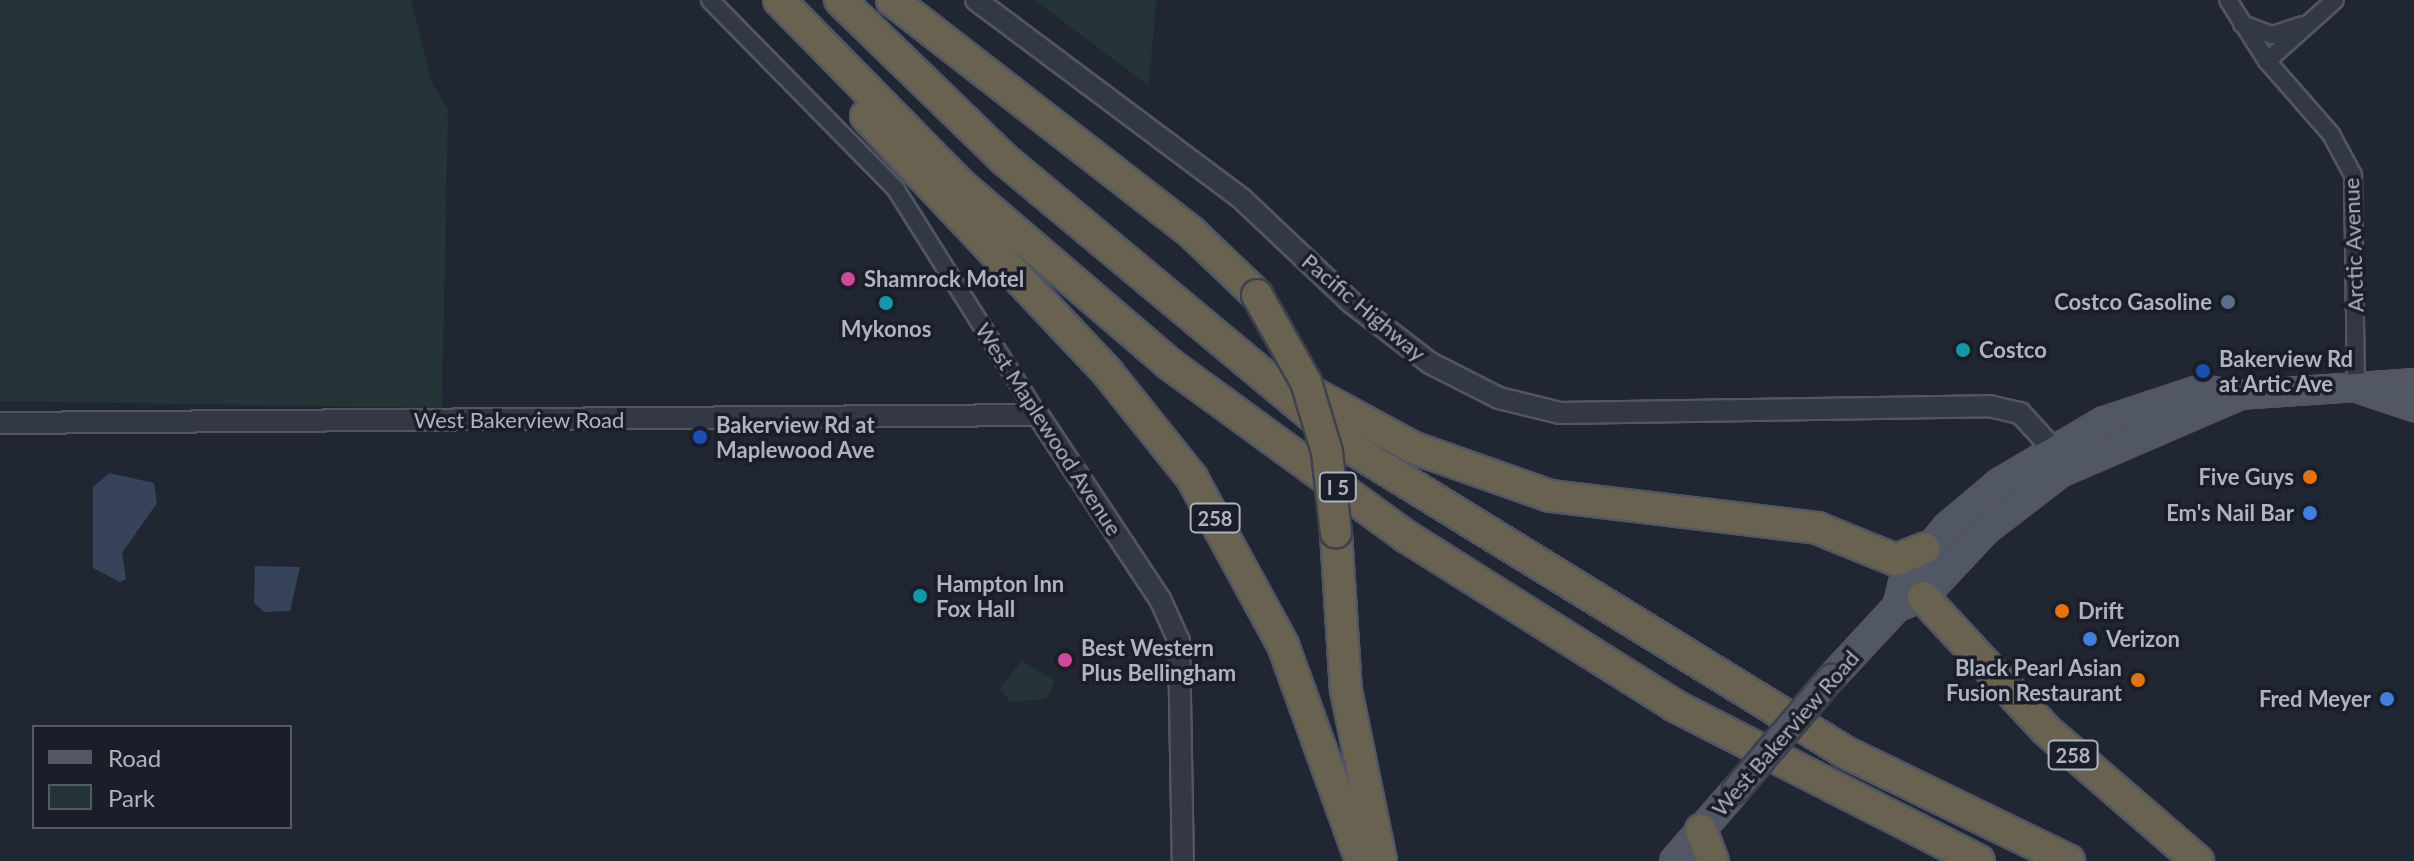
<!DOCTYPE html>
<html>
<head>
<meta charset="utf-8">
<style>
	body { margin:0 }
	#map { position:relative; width:2414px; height:861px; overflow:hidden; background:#202733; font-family:Lato,sans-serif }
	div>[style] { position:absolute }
	.green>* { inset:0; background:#253537 }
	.water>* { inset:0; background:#36435b }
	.roads { filter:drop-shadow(2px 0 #515662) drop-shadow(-2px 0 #515662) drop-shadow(0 2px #515662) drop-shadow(0 -2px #515662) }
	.minor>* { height:16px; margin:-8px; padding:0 8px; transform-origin:8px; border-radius:8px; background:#333944 }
	.tertiary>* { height:20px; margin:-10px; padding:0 10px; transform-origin:10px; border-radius:10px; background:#333944 }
	.primary>* { height:26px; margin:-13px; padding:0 13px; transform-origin:13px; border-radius:13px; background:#515764 }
	.motorway>* { height:30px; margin:-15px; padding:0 15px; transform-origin:15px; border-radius:15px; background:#696251 }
	.bridges { filter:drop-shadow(2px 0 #3d424d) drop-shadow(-2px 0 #3d424d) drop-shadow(0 2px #3d424d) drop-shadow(0 -2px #3d424d) }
	.primary-bridge>* { height:26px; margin:-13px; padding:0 13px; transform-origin:13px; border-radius:13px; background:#515764 }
	.motorway-bridge>* { height:30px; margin:-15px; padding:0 15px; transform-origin:15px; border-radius:15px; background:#696251 }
	.dots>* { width:22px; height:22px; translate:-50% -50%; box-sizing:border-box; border:4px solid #191e28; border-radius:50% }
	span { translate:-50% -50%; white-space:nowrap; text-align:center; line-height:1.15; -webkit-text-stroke:7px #191e28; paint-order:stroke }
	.shield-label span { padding:2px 6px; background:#191e28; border:2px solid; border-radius:6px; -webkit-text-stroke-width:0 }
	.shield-label { font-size:20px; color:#adb3c1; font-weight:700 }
	.street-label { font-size:22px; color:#adb3c1 }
	.poi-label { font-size:22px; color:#adb3c1; font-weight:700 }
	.left { translate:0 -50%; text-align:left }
	.right { translate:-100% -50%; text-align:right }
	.legend { position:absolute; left:32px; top:725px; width:260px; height:104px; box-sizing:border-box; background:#191e28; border:2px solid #545a65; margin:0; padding:10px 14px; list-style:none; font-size:24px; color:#adb3c1 }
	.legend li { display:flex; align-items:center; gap:16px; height:40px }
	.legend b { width:40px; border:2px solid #545a65 }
</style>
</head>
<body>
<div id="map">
	<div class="green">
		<i style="clip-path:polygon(0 0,411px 0,432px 84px,448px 108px,442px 408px,0 401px)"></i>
		<i style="clip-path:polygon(1035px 0,1156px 0,1149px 86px)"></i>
		<i style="clip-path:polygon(1022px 661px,1055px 681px,1046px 699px,1011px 702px,999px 689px)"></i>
	</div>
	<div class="water">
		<i style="clip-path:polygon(109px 473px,154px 483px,157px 503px,122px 553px,126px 579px,120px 582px,93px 568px,93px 487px)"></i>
		<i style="clip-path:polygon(255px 566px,300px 567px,290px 611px,264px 612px,254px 603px)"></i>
	</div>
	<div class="roads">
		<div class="minor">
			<i style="left:710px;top:0;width:264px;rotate:45.5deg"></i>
			<i style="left:895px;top:188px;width:268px;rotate:57.8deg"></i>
			<i style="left:2228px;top:0;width:72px;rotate:57.4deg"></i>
			<i style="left:2267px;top:61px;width:97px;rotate:48.8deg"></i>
			<i style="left:2331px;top:134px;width:47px;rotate:61.8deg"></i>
			<i style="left:2353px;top:175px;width:212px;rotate:89.2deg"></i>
			<i style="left:2242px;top:24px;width:32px;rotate:20deg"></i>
			<i style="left:2272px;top:35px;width:32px;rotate:-18deg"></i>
			<i style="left:2267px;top:61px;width:91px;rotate:-41.9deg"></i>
		</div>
		<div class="tertiary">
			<i style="left:976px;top:0;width:334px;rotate:36.8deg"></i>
			<i style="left:1243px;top:200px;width:150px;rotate:43.4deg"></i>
			<i style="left:1352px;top:303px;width:98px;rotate:37.6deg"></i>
			<i style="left:1430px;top:363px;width:77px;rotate:26.9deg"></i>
			<i style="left:1499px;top:398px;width:63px;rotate:13.8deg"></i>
			<i style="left:1560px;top:413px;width:429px;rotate:-0.9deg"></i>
			<i style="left:1989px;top:406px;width:32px;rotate:13deg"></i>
			<i style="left:2020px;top:413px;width:47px;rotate:47.6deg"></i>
			<i style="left:0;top:423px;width:1038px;rotate:-0.44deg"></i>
			<i style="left:1038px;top:415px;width:221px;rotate:56.5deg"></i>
			<i style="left:1160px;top:599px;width:46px;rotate:65.7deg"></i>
			<i style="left:1179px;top:641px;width:220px;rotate:89deg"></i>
		</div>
		<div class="primary">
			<i style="left:2363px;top:390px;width:54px;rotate:18.4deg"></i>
			<i style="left:1897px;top:607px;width:29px;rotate:-76deg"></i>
			<i style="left:1904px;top:579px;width:67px;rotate:-50.4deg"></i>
			<i style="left:1947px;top:527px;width:68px;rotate:-40.2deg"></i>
			<i style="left:1999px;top:483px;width:122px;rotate:-30.6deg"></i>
			<i style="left:2104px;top:421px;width:102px;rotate:-18.3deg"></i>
			<i style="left:2201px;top:389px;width:39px;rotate:9deg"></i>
			<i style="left:2240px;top:395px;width:174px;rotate:-3.9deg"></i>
			<i style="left:1831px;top:678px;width:97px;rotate:-47.1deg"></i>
			<i style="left:1897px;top:607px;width:28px;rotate:-21deg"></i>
			<i style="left:1923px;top:597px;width:92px;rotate:-46.8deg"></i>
			<i style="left:1986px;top:530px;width:93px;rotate:-37.6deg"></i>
			<i style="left:2060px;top:473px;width:196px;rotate:-23.4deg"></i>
			<i style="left:1674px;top:861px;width:94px;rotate:-48.9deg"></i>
		</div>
		<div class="motorway">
			<i style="left:779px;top:0;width:262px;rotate:45.5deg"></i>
			<i style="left:963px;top:187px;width:270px;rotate:40.6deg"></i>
			<i style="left:1168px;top:363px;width:296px;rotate:36.1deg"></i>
			<i style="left:1407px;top:537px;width:317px;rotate:32.2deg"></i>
			<i style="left:1675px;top:706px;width:341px;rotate:27deg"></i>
			<i style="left:840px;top:0;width:228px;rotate:44.1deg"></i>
			<i style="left:1004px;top:159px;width:448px;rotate:39.8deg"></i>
			<i style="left:1348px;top:446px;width:584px;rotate:31.62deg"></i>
			<i style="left:1845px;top:752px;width:249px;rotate:25.9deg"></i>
			<i style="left:892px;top:0;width:380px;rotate:37.8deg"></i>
			<i style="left:1192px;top:233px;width:90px;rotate:43.6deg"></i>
			<i style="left:866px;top:116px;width:353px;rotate:46.7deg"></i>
			<i style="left:1108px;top:373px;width:134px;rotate:51.3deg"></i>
			<i style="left:1192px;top:478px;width:190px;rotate:61.4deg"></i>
			<i style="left:1283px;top:645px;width:230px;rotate:70.1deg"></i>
			<i style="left:1296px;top:384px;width:134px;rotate:28.5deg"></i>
			<i style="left:1414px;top:448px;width:144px;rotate:19.4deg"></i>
			<i style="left:1550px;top:496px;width:269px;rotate:6.8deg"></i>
			<i style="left:1817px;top:528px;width:85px;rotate:22.1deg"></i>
			<i style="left:1896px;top:560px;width:31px;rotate:-22deg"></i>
			<i style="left:1336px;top:533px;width:157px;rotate:86.4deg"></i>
			<i style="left:1346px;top:690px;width:175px;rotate:78.4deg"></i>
			<i style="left:1923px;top:597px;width:181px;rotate:47.2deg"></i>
			<i style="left:2046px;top:730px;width:201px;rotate:40.8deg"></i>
			<i style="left:1701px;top:830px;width:33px;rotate:69deg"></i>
		</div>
	</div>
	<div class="bridges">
		<div class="primary-bridge">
			<i style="left:1736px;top:790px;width:147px;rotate:-49.7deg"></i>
		</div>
		<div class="motorway-bridge">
			<i style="left:1257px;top:295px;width:100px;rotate:60.6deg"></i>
			<i style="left:1306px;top:382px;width:73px;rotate:73.3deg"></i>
			<i style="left:1327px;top:452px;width:81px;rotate:83.7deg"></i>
		</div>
	</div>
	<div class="dots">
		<i style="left:848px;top:279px;background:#d1479c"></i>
		<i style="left:2228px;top:302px;background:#5c6f8a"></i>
		<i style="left:886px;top:303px;background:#0f9aa8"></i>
		<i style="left:1963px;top:350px;background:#0f9aa8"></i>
		<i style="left:2203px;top:371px;background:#1a4fb4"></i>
		<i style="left:700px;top:437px;background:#1a4fb4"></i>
		<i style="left:2310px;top:477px;background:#e8710a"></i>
		<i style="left:2310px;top:513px;background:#3f7fe0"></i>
		<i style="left:920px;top:596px;background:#0f9aa8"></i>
		<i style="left:2062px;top:611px;background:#e8710a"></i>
		<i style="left:2090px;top:639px;background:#3f7fe0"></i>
		<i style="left:1065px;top:660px;background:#d1479c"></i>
		<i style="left:2138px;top:680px;background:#e8710a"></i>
		<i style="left:2387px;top:699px;background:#3f7fe0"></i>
	</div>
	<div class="shield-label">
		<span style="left:1338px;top:487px">I 5</span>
		<span style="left:1215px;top:518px">258</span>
		<span style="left:2073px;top:755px">258</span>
	</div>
	<div class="street-label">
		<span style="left:2353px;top:245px;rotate:-92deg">Arctic Avenue</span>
		<span style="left:1364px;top:307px;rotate:40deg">Pacific Highway</span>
		<span style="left:519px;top:420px">West Bakerview Road</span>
		<span style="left:1049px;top:429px;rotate:57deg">West Maplewood Avenue</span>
		<span style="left:1785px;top:733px;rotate:-49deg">West Bakerview Road</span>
	</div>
	<div class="poi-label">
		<span class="left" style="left:864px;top:279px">Shamrock Motel</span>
		<span class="right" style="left:2212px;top:302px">Costco Gasoline</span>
		<span style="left:886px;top:329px">Mykonos</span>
		<span class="left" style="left:1979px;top:350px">Costco</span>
		<span class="left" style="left:2219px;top:371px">Bakerview Rd<br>at Artic Ave</span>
		<span class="left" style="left:716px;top:437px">Bakerview Rd at<br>Maplewood Ave</span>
		<span class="right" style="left:2294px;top:477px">Five Guys</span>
		<span class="right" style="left:2294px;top:513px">Em's Nail Bar</span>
		<span class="left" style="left:936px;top:596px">Hampton Inn<br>Fox Hall</span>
		<span class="left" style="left:2078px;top:611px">Drift</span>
		<span class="left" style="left:2106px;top:639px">Verizon</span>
		<span class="left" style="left:1081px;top:660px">Best Western<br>Plus Bellingham</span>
		<span class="right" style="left:2122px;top:680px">Black Pearl Asian<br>Fusion Restaurant</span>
		<span class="right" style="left:2371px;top:699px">Fred Meyer</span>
	</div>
	<ul class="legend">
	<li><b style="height:10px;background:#515764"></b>Road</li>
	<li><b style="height:22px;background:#253537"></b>Park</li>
	</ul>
</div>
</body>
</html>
